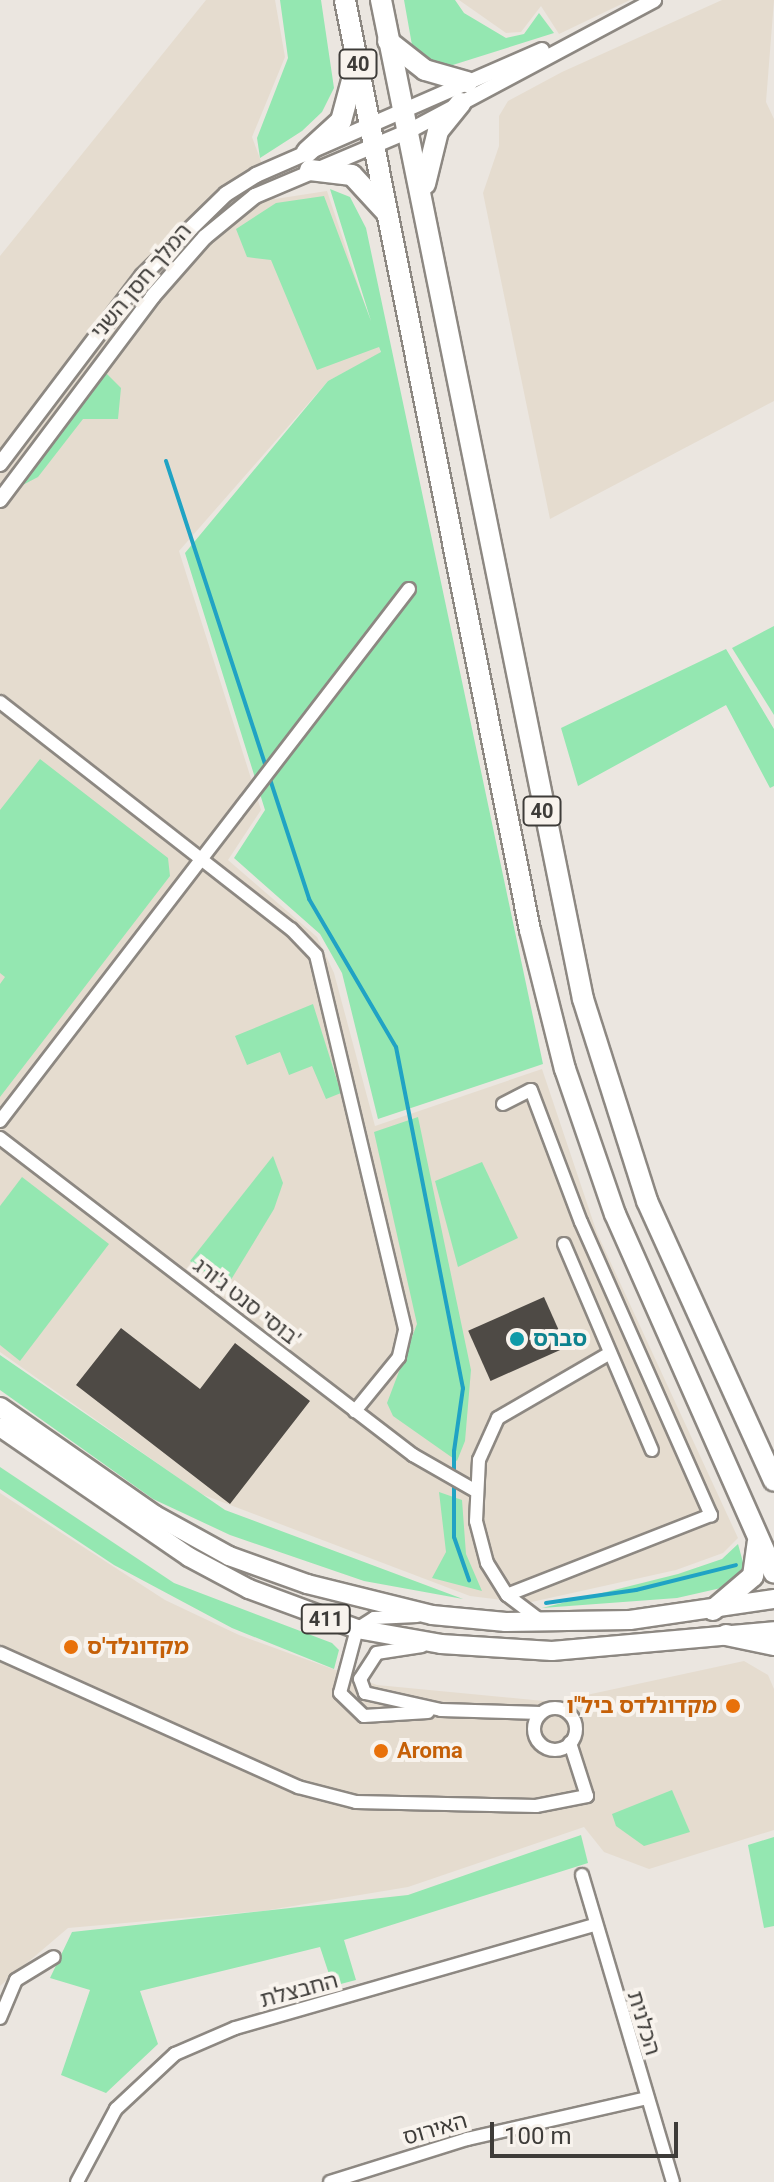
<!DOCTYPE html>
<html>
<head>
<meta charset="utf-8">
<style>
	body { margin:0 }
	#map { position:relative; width:774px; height:2182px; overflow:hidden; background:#ebe6e0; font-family:Roboto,"Noto Sans Hebrew",sans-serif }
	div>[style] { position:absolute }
	.built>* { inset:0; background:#e5dccf }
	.green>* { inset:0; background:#94e7b1 }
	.stream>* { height:4px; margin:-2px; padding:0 2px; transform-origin:2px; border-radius:2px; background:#20a3c4 }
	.building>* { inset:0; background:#4e4a45; transform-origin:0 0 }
	.roads { filter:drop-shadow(2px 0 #8d8882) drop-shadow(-2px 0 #8d8882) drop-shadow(0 2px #8d8882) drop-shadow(0 -2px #8d8882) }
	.minor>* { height:12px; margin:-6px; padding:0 6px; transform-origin:6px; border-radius:6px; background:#fff }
	.minor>.ring { margin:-6px; padding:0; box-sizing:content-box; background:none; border:12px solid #fff; border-radius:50% }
	.tertiary>* { height:14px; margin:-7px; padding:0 7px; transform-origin:7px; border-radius:7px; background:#fff }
	.primary>* { height:18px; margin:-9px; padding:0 9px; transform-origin:9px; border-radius:9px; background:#fff }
	.trunk>* { height:20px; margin:-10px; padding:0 10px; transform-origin:10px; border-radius:10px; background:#fff }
	.dots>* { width:22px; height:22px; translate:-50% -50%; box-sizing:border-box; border:4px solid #f8f3ed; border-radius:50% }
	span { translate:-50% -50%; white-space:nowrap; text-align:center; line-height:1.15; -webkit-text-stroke:8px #f8f3ed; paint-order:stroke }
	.shield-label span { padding:2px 6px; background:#f8f3ed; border:2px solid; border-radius:6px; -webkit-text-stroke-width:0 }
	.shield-label { font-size:20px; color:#3e3c39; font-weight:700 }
	.street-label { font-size:22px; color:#3e3c39 }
	.culture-label { font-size:22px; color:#0d838f; font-weight:700 }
	.left { translate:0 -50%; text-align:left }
	.food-label { font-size:22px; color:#c56008; font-weight:700 }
	.right { translate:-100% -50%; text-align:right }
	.scale { position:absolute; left:490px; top:2122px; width:188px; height:36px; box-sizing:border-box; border:4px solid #3e3c39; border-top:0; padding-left:10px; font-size:24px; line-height:28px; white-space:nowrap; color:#3e3c39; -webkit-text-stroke:6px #f8f3ed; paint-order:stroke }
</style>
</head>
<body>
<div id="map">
	<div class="built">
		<i style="clip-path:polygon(206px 0,275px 0,285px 57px,252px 137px,275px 199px,327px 191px,381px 353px,328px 381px,179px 551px,261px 810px,228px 860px,317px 937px,334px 973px,375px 1126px,542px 1069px,597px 1233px,738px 1538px,723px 1553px,676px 1570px,527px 1603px,470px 1596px,201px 1494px,0 1352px,0 256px)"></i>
		<i style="clip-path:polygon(459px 0,630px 0,559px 34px,541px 6px,521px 32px,506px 33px)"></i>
		<i style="clip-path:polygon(722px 0,774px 0,766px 102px,774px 119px,774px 401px,550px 519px,483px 193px,499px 146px,499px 116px,508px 101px,562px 72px)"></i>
		<i style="clip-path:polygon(0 1493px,165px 1600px,239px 1635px,377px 1685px,554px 1702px,744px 1661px,768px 1675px,774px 1689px,774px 1830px,649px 1869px,604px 1852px,584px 1827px,408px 1887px,263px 1911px,68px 1928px,0 1986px)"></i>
	</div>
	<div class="green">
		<i style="clip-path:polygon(280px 0,321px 0,334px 88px,322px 112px,302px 131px,260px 158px,257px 138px,288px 58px)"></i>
		<i style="clip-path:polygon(404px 0,455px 0,464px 13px,506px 38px,524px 34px,539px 13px,554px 33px,440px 69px,412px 45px)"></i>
		<i style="clip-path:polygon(330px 189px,350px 197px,366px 228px,543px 1064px,378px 1119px,342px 973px,320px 934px,234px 858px,265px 810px,185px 553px,328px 381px,381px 352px,379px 347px,317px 370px,271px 260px,247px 257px,236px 229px,276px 203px,324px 196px,371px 321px)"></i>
		<i style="clip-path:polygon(105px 372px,121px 388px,118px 419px,83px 419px,38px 477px,17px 488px)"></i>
		<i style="clip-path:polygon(774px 626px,774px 715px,732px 648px)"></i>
		<i style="clip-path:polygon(726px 649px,774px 729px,774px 786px,770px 788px,726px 705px,578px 786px,561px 728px)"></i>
		<i style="clip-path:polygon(40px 759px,168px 858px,170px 876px,0 1097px,0 984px,5px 977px,0 973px,0 810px)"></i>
		<i style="clip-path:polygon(313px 1004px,341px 1093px,326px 1099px,312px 1066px,289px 1075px,280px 1052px,247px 1065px,235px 1036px)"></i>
		<i style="clip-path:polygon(418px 1117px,471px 1370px,465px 1441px,457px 1461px,393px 1416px,387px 1403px,417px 1324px,374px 1132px)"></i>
		<i style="clip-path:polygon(273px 1156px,283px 1183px,274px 1209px,226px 1288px,190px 1261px)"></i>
		<i style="clip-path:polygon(482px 1162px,518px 1238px,458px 1267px,435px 1181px)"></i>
		<i style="clip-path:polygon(22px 1177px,109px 1244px,20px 1361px,0 1345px,0 1206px)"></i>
		<i style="clip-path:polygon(0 1355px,225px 1510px,463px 1599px,364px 1581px,230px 1535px,153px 1499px,0 1390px)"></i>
		<i style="clip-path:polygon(0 1467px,174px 1583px,332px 1643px,339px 1650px,334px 1669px,232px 1628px,114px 1565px,0 1489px)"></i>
		<i style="clip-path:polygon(439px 1492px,462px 1500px,466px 1554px,482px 1591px,432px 1578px,446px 1552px)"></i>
		<i style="clip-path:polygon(738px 1544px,744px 1566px,736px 1583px,721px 1588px,677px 1598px,542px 1608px,678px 1574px,722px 1559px)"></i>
		<i style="clip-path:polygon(672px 1790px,690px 1832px,644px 1846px,616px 1826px,612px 1814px)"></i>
		<i style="clip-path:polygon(581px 1835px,588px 1863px,344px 1940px,356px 1980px,333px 1986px,320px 1947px,140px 1991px,158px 2044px,106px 2093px,61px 2075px,90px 1990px,50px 1978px,72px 1932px,408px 1895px)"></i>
		<i style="clip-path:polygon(774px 1837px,774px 1926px,764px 1928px,748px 1845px)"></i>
	</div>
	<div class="stream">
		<i style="left:166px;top:461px;width:461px;rotate:71.9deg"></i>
		<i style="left:309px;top:899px;width:172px;rotate:59.6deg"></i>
		<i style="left:396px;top:1047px;width:348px;rotate:78.9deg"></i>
		<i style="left:463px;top:1388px;width:64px;rotate:98.1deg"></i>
		<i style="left:454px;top:1451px;width:86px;rotate:90deg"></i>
		<i style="left:454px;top:1537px;width:46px;rotate:70.8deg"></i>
		<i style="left:546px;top:1603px;width:91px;rotate:-8.2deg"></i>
		<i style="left:636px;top:1590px;width:103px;rotate:-14deg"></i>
	</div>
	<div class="building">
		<i style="left:544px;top:1297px;width:55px;height:83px;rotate:66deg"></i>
		<i style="clip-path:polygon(121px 1328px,200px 1389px,235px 1343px,310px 1401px,230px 1504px,76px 1385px)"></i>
	</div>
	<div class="roads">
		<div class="minor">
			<i style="left:0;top:702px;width:369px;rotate:38deg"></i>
			<i style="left:291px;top:929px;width:36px;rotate:46deg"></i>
			<i style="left:316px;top:955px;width:385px;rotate:76.6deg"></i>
			<i style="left:405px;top:1330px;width:28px;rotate:103deg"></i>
			<i style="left:399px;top:1357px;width:70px;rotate:129.2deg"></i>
			<i style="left:503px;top:1104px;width:31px;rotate:-27deg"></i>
			<i style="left:531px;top:1090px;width:141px;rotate:69.3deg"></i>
			<i style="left:581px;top:1222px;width:321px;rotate:66.1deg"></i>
			<i style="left:711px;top:1515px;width:219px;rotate:158.6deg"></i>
			<i style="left:0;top:1121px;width:671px;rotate:-52.45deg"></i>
			<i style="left:0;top:1138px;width:521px;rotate:37.51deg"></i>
			<i style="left:413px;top:1455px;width:70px;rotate:29.8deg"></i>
			<i style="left:564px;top:1244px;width:224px;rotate:66.9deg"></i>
			<i style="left:417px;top:1616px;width:43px;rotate:177.3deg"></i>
			<i style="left:374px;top:1618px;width:20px;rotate:147deg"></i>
			<i style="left:357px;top:1629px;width:66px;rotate:104.9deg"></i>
			<i style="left:340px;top:1693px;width:33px;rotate:44deg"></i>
			<i style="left:364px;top:1716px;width:64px;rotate:-3.6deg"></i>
			<i style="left:540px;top:1620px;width:41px;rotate:-142.9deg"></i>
			<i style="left:507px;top:1595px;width:38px;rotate:-122deg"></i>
			<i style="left:487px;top:1563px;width:43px;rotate:-104.7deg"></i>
			<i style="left:476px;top:1521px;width:61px;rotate:-87.2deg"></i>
			<i style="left:479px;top:1460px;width:46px;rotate:-65.7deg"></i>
			<i style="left:498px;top:1418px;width:129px;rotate:-30.1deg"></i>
			<i style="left:422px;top:1646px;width:46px;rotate:171.2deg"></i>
			<i style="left:377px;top:1653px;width:31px;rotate:123deg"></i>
			<i style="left:360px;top:1679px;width:15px;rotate:70deg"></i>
			<i style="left:365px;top:1693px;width:78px;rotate:12.6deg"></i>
			<i style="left:441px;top:1710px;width:100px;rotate:1.7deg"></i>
			<i style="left:0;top:1653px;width:327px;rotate:24.2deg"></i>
			<i style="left:298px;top:1787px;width:60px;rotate:14.5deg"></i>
			<i style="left:356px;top:1802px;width:180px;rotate:1.3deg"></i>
			<i style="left:536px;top:1806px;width:52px;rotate:-11.1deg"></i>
			<i style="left:587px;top:1796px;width:56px;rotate:-107.8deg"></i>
			<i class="ring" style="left:534px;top:1708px;width:30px;height:30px"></i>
			<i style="left:582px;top:1875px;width:320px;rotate:73.5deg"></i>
			<i style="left:0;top:2018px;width:41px;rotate:-67.2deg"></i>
			<i style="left:16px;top:1980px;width:44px;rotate:-31.2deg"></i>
			<i style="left:77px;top:2182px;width:83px;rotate:-61.9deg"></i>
			<i style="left:116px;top:2109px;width:81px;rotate:-43deg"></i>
			<i style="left:175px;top:2054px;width:65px;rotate:-23.4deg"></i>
			<i style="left:235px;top:2028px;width:373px;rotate:-16deg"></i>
			<i style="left:330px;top:2182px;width:144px;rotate:-17.4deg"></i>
			<i style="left:467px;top:2139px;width:185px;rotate:-12.8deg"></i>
		</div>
		<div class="tertiary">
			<i style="left:0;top:464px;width:236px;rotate:-52.9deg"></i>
			<i style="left:142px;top:276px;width:117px;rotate:-44.3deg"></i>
			<i style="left:226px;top:194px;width:36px;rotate:-32deg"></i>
			<i style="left:256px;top:175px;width:312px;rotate:-23.6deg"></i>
			<i style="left:0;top:500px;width:255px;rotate:-53.1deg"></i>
			<i style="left:153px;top:296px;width:79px;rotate:-48.6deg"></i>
			<i style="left:205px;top:237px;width:65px;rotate:-39.4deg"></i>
			<i style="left:255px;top:196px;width:167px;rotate:-22.9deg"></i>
			<i style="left:409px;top:131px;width:278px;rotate:-28.1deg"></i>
		</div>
		<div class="primary">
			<i style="left:0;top:1407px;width:189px;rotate:34.9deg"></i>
			<i style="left:155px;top:1515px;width:85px;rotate:29deg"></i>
			<i style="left:229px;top:1556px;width:83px;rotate:19.7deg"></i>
			<i style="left:307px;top:1584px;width:129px;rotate:13.9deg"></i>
			<i style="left:432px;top:1615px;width:74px;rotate:5.4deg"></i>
			<i style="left:506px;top:1622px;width:124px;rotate:-0.9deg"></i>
			<i style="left:630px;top:1620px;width:146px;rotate:-8.3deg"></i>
			<i style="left:0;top:1427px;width:229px;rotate:34.5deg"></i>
			<i style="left:189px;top:1557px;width:68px;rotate:28.1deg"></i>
			<i style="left:249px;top:1589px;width:115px;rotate:20.3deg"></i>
			<i style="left:357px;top:1629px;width:85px;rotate:10.1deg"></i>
			<i style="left:441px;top:1644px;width:111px;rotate:3.6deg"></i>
			<i style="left:552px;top:1651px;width:223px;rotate:-5.1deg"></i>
		</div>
		<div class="trunk">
			<i style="left:345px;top:0;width:948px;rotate:78.75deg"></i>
			<i style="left:530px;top:930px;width:143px;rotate:75.9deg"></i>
			<i style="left:565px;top:1069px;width:153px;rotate:71deg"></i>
			<i style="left:615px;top:1214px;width:392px;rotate:66.1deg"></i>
			<i style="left:381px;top:0;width:1019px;rotate:78.57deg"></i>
			<i style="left:583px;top:999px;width:212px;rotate:72.4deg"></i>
			<i style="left:647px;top:1201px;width:307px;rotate:65.6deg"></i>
			<i style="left:388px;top:41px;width:47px;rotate:38.1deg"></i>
			<i style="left:425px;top:70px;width:44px;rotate:15.9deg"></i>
			<i style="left:307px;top:152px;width:46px;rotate:-42.4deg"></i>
			<i style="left:341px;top:121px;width:54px;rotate:-74.9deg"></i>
			<i style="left:310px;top:170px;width:42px;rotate:6.8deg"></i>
			<i style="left:352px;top:175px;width:52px;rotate:47.4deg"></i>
			<i style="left:425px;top:184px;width:55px;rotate:-76.2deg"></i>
			<i style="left:438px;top:131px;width:36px;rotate:-51deg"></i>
			<i style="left:713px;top:1610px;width:52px;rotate:-40.4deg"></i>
			<i style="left:753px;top:1576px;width:34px;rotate:-82deg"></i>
			<i style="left:726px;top:1635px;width:49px;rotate:11.8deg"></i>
		</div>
	</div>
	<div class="dots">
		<i style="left:517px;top:1339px;background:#0f9aa8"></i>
		<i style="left:71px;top:1647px;background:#e8710a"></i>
		<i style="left:733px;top:1706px;background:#e8710a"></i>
		<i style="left:381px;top:1751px;background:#e8710a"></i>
	</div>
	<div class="shield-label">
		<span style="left:358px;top:64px">40</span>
		<span style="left:542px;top:811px">40</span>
		<span style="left:326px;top:1619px">411</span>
	</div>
	<div class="street-label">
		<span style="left:141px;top:281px;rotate:-50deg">המלך חסן השני</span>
		<span style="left:247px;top:1302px;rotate:38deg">בוסי סנט ג'ורג'</span>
		<span style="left:299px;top:1990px;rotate:-15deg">החבצלת</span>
		<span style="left:644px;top:2023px;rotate:73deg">הכלנית</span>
		<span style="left:435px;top:2129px;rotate:-16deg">האירוס</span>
	</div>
	<div class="culture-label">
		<span class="left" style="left:533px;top:1339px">סברס</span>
	</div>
	<div class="food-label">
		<span class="left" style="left:87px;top:1647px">מקדונלד'ס</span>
		<span class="right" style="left:717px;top:1706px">מקדונלדס ביל"ו</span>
		<span class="left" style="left:397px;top:1751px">Aroma</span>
	</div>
	<div class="scale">100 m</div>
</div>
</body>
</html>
